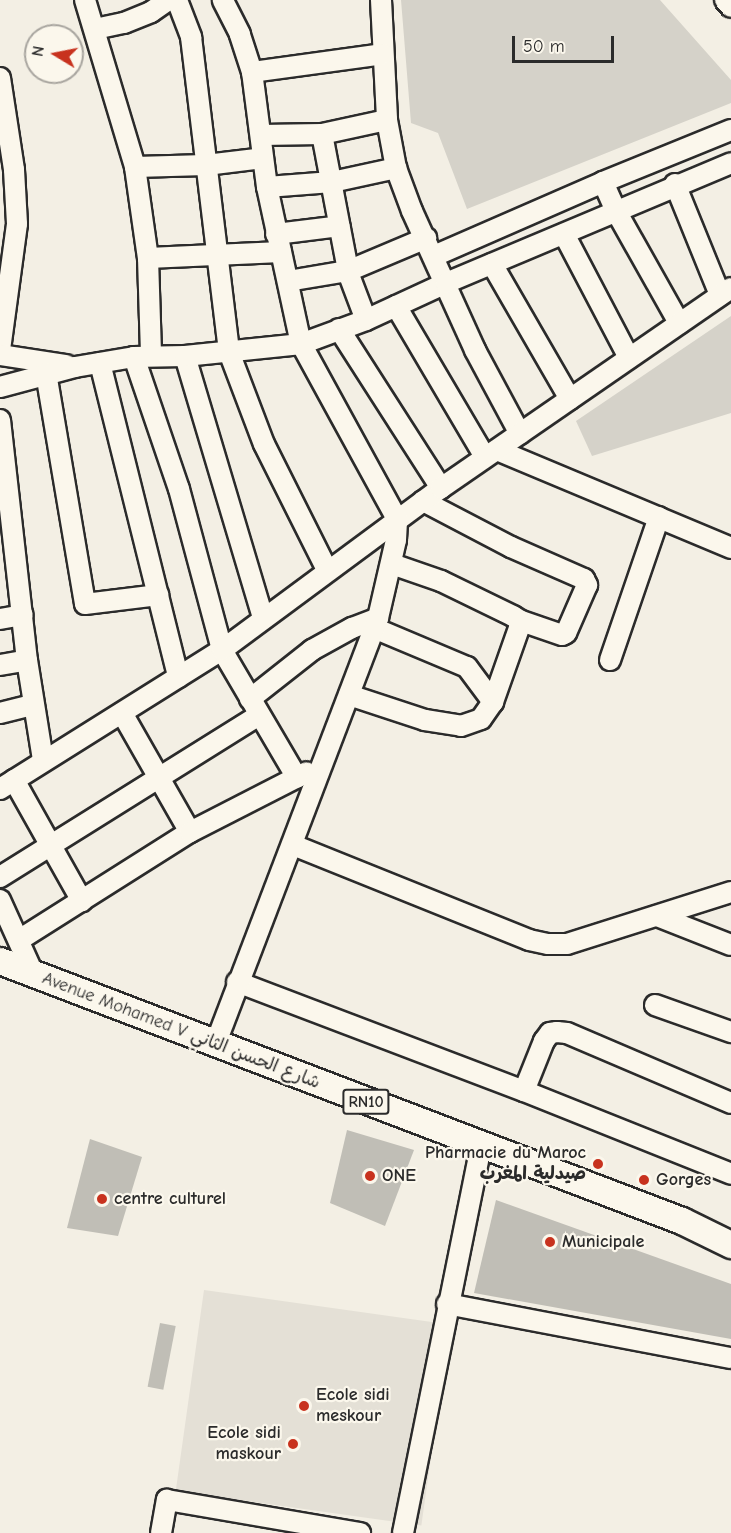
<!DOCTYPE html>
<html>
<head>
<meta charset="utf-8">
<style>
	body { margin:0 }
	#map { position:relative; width:731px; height:1533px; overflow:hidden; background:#f3efe4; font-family:"Comic Neue","Playpen Sans Arabic",sans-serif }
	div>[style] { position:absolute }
	.built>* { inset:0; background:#e4e0d6; transform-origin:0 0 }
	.green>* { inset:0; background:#d5d2c9 }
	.building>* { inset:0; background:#c0beb6; transform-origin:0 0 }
	.roads { filter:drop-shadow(2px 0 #2b2b2b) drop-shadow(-2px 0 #2b2b2b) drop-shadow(0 2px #2b2b2b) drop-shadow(0 -2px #2b2b2b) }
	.minor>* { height:20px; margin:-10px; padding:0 10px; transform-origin:10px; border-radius:10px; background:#fbf7ec }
	.major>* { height:26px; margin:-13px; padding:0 13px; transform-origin:13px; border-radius:13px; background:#fbf7ec }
	.dots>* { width:16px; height:16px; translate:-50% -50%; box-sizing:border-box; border:3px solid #fbf7ec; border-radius:50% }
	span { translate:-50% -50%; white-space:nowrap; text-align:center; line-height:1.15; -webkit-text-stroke:4.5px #fbf7ec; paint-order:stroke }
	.shield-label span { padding:2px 4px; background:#fbf7ec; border:2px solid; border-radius:4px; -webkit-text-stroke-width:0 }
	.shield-label { font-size:16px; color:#2b2b2b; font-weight:700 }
	.street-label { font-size:18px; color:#2b2b2b }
	.poi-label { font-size:18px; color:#2b2b2b; font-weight:700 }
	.right { translate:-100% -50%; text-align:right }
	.left { translate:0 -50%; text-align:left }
	.north { position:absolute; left:24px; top:24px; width:60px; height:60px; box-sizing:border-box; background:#fbf7ec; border:2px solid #a8a59f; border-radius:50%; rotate:280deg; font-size:16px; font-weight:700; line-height:24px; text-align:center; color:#2b2b2b }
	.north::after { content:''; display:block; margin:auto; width:21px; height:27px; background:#c8321e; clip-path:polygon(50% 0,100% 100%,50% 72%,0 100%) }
	.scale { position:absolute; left:512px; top:36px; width:102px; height:27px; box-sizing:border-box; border:3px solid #2b2b2b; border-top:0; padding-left:8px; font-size:18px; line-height:21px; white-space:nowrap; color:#2b2b2b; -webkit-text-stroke:4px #fbf7ec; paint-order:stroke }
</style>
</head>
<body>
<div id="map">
	<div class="built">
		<i style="left:204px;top:1290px;width:248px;height:203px;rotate:8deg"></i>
	</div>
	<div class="green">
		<i style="clip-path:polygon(401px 0,660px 0,731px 80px,731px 103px,467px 209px,438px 133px,411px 123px)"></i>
		<i style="clip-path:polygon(731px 316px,731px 413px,592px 456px,576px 421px)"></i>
	</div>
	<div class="building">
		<i style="clip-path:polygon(347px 1130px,414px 1150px,385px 1226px,330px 1203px)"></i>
		<i style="clip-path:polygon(90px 1139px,142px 1157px,118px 1236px,67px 1228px)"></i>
		<i style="clip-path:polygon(496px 1200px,731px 1284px,731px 1339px,474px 1293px)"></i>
		<i style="left:160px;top:1323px;width:16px;height:65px;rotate:11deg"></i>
	</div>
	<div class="roads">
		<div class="minor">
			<i style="left:85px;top:0;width:174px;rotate:73.3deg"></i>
			<i style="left:135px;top:167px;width:92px;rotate:81.9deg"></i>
			<i style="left:148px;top:258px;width:98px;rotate:88.2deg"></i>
			<i style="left:177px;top:0;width:40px;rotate:69deg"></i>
			<i style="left:191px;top:37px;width:317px;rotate:83.1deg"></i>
			<i style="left:229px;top:352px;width:98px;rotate:69.2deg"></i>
			<i style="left:264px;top:444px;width:141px;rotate:63.4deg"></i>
			<i style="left:381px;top:0;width:120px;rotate:87.1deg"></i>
			<i style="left:387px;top:120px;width:49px;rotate:79.4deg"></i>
			<i style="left:396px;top:168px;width:46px;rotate:69.6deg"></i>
			<i style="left:412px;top:211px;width:153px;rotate:65.6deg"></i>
			<i style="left:475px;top:350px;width:95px;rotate:61.8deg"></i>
			<i style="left:725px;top:0;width:9px;rotate:49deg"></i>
			<i style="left:95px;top:29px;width:30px;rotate:-12deg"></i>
			<i style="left:124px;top:23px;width:29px;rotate:-22deg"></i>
			<i style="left:151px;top:12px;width:21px;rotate:-35deg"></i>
			<i style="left:252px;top:72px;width:132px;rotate:-7.8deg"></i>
			<i style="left:0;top:78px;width:93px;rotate:81.3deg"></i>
			<i style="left:14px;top:170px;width:54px;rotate:86.8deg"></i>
			<i style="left:17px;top:224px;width:127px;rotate:97.7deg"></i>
			<i style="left:322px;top:134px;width:144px;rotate:79.2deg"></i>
			<i style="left:349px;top:275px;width:48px;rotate:69.3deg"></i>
			<i style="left:261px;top:135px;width:61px;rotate:-0.9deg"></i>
			<i style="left:322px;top:134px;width:66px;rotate:-12.2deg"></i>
			<i style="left:135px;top:167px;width:71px;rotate:-1.6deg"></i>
			<i style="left:206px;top:165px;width:57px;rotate:-7deg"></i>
			<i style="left:603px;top:182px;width:32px;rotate:66deg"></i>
			<i style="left:616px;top:211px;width:129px;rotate:60.6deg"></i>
			<i style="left:675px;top:184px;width:120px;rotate:67.9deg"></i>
			<i style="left:267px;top:187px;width:65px;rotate:-4.4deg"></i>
			<i style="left:332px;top:182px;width:66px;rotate:-12.3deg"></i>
			<i style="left:276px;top:234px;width:64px;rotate:-7.1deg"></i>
			<i style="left:564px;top:234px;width:140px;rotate:62.3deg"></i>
			<i style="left:434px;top:256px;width:184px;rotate:-23.6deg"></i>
			<i style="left:603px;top:182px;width:138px;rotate:-22.1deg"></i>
			<i style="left:148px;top:258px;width:133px;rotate:-2.6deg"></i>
			<i style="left:492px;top:264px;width:156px;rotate:60deg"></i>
			<i style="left:288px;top:281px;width:61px;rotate:-9.5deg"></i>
			<i style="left:348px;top:271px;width:85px;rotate:-22.9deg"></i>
			<i style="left:396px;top:306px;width:175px;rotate:59.5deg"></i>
			<i style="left:339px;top:329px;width:189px;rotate:57.3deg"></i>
			<i style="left:0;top:355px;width:67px;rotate:8.6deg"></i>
			<i style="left:185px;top:356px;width:273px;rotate:73.4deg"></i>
			<i style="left:134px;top:357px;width:139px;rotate:71.2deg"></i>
			<i style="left:179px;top:489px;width:167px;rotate:75deg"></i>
			<i style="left:222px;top:650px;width:148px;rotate:59.6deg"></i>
			<i style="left:100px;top:363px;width:324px;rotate:76deg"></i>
			<i style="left:46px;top:373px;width:234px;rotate:80.4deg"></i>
			<i style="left:85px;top:604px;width:74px;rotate:-7deg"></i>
			<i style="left:0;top:387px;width:78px;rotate:-14.9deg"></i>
			<i style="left:75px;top:367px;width:60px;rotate:-9.6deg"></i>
			<i style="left:134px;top:357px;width:51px;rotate:-1.1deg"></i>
			<i style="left:185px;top:356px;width:117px;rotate:-5.9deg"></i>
			<i style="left:301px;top:344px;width:69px;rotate:-20.3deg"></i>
			<i style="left:366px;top:320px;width:88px;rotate:-24.8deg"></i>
			<i style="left:446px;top:283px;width:309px;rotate:-22.8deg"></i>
			<i style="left:0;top:420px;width:242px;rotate:83.6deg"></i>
			<i style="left:27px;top:660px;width:101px;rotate:80.9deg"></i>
			<i style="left:497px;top:450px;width:254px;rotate:22.7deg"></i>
			<i style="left:423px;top:501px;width:99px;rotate:27.6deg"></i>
			<i style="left:511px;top:547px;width:80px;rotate:23.7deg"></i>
			<i style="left:584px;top:579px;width:7px;rotate:63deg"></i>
			<i style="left:587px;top:585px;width:52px;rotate:113.6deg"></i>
			<i style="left:566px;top:633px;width:4px;rotate:153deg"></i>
			<i style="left:562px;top:635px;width:43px;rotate:-161.1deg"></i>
			<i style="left:0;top:619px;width:23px;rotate:-10deg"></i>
			<i style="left:374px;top:628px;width:101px;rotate:22.8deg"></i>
			<i style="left:467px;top:667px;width:44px;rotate:53.4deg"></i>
			<i style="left:610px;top:660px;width:151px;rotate:-71.1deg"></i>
			<i style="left:0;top:665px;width:27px;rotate:-10deg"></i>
			<i style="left:349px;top:695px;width:80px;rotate:18.2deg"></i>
			<i style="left:425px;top:720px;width:36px;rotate:9deg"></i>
			<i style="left:461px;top:726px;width:21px;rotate:-19deg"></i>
			<i style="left:481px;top:719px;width:21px;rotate:-55deg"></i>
			<i style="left:493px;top:702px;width:78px;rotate:-70.6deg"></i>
			<i style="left:519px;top:628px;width:7px;rotate:-74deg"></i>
			<i style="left:521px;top:621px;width:9px;rotate:-148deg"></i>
			<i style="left:513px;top:616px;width:80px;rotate:-154.1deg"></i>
			<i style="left:441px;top:581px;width:52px;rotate:-160.9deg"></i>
			<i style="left:250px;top:699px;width:79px;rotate:-38.3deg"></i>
			<i style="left:312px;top:650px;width:46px;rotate:-28.8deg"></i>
			<i style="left:352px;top:628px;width:28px;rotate:-21deg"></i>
			<i style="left:0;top:713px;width:34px;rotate:-14deg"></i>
			<i style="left:122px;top:713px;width:137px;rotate:60.3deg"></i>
			<i style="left:14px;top:780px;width:139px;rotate:60.7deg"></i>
			<i style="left:0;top:789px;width:262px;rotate:-32.1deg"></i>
			<i style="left:222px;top:650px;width:272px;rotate:-36.5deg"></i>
			<i style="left:441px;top:488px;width:352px;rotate:-34.6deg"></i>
			<i style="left:293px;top:845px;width:254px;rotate:21.9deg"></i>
			<i style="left:529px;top:940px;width:19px;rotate:12deg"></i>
			<i style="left:548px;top:944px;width:19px"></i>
			<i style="left:567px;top:944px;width:172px;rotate:-17.6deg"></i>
			<i style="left:0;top:877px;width:305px;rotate:-32deg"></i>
			<i style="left:0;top:900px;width:80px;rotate:65.7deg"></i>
			<i style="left:657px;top:916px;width:79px;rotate:21.4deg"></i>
			<i style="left:19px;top:940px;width:202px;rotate:-32.3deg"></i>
			<i style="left:190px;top:832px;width:131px;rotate:-27.1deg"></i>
			<i style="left:237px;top:982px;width:307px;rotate:20.8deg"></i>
			<i style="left:524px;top:1091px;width:223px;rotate:21.8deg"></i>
			<i style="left:655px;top:1005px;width:81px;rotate:19.6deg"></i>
			<i style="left:215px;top:1045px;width:457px;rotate:-69.1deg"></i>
			<i style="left:378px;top:618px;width:80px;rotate:-77deg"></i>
			<i style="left:396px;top:540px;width:21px;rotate:-87deg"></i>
			<i style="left:397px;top:519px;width:200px;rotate:-118.7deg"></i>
			<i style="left:301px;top:344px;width:161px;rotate:-102.2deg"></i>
			<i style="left:267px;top:187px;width:116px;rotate:-97.4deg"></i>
			<i style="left:252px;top:72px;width:40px;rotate:-108deg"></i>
			<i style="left:240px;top:34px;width:38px;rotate:-117deg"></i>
			<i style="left:524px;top:1091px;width:54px;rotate:-68.2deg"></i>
			<i style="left:544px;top:1041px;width:10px;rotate:-53deg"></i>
			<i style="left:550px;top:1033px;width:7px;rotate:-8deg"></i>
			<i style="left:557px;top:1032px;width:10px;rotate:6deg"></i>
			<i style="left:567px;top:1033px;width:178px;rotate:23.1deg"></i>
			<i style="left:447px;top:1304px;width:289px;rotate:10.8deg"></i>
			<i style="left:161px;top:1533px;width:34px;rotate:-80deg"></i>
			<i style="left:167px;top:1500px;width:196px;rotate:9.7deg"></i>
			<i style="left:403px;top:1533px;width:395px;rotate:-78.6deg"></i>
		</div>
		<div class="major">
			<i style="left:0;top:961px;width:730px;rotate:20.87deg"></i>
			<i style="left:682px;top:1221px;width:55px;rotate:26.1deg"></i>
		</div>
	</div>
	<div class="dots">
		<i style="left:598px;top:1164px;background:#c8321e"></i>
		<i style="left:370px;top:1176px;background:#c8321e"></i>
		<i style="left:644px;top:1180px;background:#c8321e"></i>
		<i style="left:102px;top:1199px;background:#c8321e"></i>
		<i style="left:550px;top:1242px;background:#c8321e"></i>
		<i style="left:304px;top:1406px;background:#c8321e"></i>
		<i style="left:293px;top:1444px;background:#c8321e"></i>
	</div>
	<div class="shield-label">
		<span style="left:366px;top:1102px">RN10</span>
	</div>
	<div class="street-label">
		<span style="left:181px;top:1031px;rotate:21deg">Avenue Mohamed V شارع الحسن الثاني</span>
	</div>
	<div class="poi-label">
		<span class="right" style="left:586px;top:1164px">Pharmacie du Maroc<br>صيدلية المغرب</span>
		<span class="left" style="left:382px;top:1176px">ONE</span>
		<span class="left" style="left:656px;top:1180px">Gorges</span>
		<span class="left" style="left:114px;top:1199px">centre culturel</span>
		<span class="left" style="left:562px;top:1242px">Municipale</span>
		<span class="left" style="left:316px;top:1406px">Ecole sidi<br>meskour</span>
		<span class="right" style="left:281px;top:1444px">Ecole sidi<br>maskour</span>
	</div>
	<div class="north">N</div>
	<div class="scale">50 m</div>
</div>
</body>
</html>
